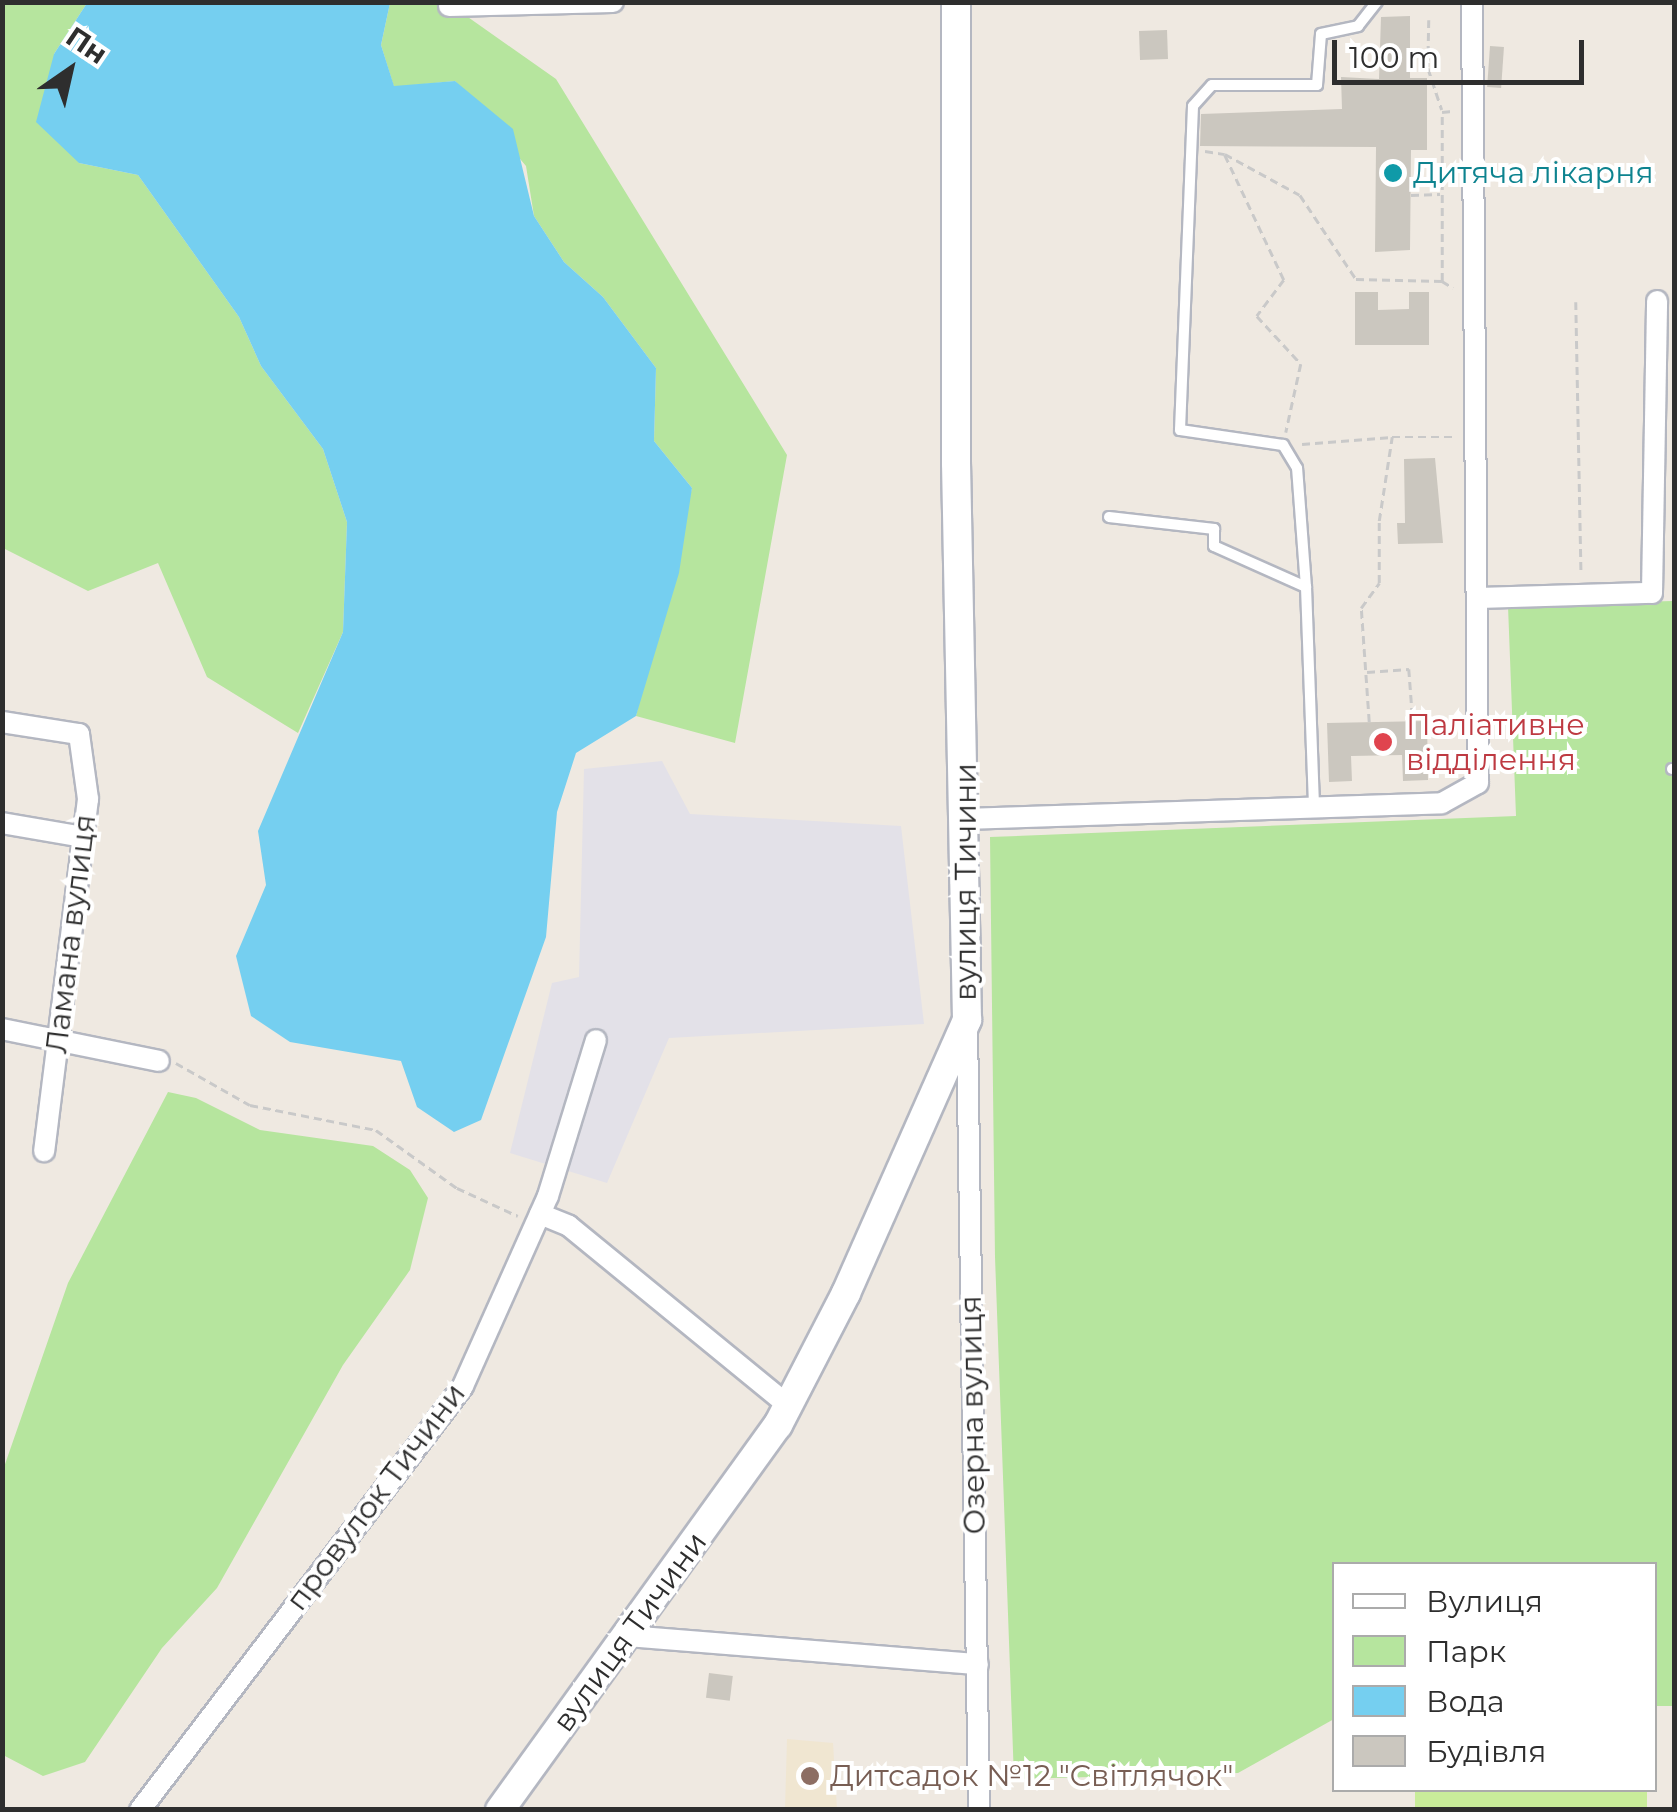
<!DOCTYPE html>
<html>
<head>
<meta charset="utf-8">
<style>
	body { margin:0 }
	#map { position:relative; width:1677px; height:1812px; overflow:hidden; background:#efe9e1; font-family:Montserrat,sans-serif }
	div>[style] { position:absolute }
	.industrial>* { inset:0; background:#e3e1e8 }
	.education>* { inset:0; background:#f0e6d1 }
	.green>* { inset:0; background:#b6e59e }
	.pitch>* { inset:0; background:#c9ec9a; transform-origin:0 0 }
	.water>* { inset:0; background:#75cff0 }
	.building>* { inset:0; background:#cbc7bf; transform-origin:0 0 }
	.path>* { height:2.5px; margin-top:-1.25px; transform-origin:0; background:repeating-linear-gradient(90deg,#c9c9c9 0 8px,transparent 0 13px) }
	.roads { filter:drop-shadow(2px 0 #b4b7c1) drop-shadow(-2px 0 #b4b7c1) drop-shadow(0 2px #b4b7c1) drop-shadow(0 -2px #b4b7c1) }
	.lane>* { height:10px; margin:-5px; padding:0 5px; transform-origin:5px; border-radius:5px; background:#fff }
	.street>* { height:20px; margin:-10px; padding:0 10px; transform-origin:10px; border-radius:10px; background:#fff }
	.secondary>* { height:28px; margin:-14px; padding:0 14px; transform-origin:14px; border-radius:14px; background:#fff }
	.dots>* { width:28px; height:28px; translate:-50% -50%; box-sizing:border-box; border:5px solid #fff; border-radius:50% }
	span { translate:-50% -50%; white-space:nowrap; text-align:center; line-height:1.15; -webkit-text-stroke:8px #fff; paint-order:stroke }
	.culture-label { font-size:30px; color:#0d838f }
	.left { translate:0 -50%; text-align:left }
	.health-label { font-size:30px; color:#be3a42 }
	.street-label { font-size:30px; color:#2e2e2e }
	.education-label { font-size:30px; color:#785e54 }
	.frame { position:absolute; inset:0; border:5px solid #2e2e2e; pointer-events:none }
	.legend { position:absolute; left:1332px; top:1562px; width:325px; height:230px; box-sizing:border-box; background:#fff; border:2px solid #ababab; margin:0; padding:12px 18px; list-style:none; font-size:30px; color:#2e2e2e }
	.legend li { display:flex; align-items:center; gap:20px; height:50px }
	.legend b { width:50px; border:2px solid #ababab }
	.north { position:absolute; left:20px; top:20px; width:100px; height:100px; -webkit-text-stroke:8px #fff; paint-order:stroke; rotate:34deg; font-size:28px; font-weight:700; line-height:40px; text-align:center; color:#2e2e2e }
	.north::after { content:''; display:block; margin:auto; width:35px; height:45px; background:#2e2e2e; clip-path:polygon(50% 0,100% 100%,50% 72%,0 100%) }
	.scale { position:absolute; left:1332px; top:40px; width:252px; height:45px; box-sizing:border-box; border:5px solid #2e2e2e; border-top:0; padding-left:12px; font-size:30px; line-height:35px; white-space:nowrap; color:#2e2e2e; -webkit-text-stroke:8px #fff; paint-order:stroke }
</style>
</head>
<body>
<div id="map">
	<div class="industrial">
		<i style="clip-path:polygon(662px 761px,690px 814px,901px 826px,924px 1024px,669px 1038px,607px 1183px,510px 1153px,552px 983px,579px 977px,584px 769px)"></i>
	</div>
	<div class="education">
		<i style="clip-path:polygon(787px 1739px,833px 1743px,837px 1809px,785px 1809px)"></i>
	</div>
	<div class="green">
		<i style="clip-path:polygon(2px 3px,87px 3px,54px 54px,79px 163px,138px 175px,239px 317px,261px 366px,323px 449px,347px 522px,343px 632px,298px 733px,207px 677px,158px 563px,88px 591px,3px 548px)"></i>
		<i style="clip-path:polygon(390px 3px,448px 3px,556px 79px,787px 455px,735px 743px,636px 716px,692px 488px,654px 441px,656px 368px,603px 297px,564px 262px,534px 216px,526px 166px,455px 81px,394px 87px,381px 45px)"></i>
		<i style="clip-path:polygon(1674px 544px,1674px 1706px,1655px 1706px,1654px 1564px,1334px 1564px,1334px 1719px,1238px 1773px,1014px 1779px,995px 1257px,990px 837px,1516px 816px,1508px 606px,1672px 601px)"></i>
		<i style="clip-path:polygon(168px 1092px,196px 1098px,260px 1130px,373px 1146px,410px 1170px,428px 1198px,410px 1270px,343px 1365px,217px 1588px,162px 1648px,85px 1762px,43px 1776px,3px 1755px,3px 1470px,68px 1283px)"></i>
	</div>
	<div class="pitch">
		<i style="left:1415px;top:1790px;width:232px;height:19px"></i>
	</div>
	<div class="water">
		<i style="clip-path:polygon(87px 3px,390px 3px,381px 45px,394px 86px,455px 81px,513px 129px,534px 216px,564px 262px,603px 297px,656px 368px,654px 441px,692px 488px,679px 573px,636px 716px,576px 753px,557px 812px,546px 937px,481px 1120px,454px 1132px,417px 1107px,401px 1061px,290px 1042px,251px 1016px,236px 956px,266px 885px,258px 831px,343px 632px,347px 522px,323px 449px,261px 366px,239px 317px,138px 175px,79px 163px,36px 122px,54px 54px)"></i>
	</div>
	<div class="building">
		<i style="clip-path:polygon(1410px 16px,1410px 78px,1427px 78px,1427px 150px,1411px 150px,1410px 250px,1375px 252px,1376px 147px,1200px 146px,1201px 114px,1342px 109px,1341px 77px,1379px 79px,1381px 17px)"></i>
		<i style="left:1167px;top:30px;width:29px;height:28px;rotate:88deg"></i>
		<i style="left:1490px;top:46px;width:14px;height:41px;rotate:4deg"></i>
		<i style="clip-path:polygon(1355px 292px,1378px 292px,1378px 310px,1409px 309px,1409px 292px,1429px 292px,1429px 345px,1355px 345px)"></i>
		<i style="clip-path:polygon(1435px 458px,1443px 543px,1398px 544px,1397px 523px,1405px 523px,1404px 459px)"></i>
		<i style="clip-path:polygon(1427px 721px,1428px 780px,1403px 781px,1402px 755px,1351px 756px,1352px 781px,1329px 782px,1327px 723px)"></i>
		<i style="left:709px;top:1673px;width:24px;height:25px;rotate:7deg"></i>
	</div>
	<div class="path">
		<i style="left:1429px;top:20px;width:48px;rotate:91.2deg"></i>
		<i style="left:1428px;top:68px;width:44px;rotate:71.6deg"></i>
		<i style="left:1205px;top:151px;width:20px;rotate:9deg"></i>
		<i style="left:1225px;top:154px;width:85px;rotate:28.7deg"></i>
		<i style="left:1300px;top:195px;width:101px;rotate:56.3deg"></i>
		<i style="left:1356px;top:279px;width:86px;rotate:1.3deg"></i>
		<i style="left:1442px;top:281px;width:169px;rotate:-90deg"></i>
		<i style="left:1442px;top:112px;width:10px;rotate:-6deg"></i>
		<i style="left:1225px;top:155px;width:138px;rotate:64.7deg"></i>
		<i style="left:1284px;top:280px;width:45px;rotate:126.9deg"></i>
		<i style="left:1257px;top:316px;width:65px;rotate:47.5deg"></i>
		<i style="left:1301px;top:364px;width:70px;rotate:102.4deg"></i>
		<i style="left:1411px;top:195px;width:29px;rotate:-2deg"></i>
		<i style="left:1442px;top:281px;width:13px;rotate:32deg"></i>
		<i style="left:1576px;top:302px;width:271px;rotate:88.9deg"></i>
		<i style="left:1302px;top:444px;width:90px;rotate:-4.4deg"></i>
		<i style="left:1367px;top:672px;width:42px;rotate:-4.1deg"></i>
		<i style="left:1409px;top:669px;width:53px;rotate:85.7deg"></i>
		<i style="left:1369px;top:722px;width:114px;rotate:-94deg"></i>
		<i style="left:1361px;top:608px;width:31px;rotate:-54deg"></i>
		<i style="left:1379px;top:583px;width:62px;rotate:-90deg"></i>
		<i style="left:1379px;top:521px;width:85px;rotate:-81.2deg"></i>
		<i style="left:1392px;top:437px;width:64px"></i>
		<i style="left:176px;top:1063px;width:85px;rotate:29.6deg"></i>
		<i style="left:250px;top:1105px;width:128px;rotate:11.2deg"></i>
		<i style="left:376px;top:1130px;width:100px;rotate:35.6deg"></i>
		<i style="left:457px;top:1188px;width:67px;rotate:24.7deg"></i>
	</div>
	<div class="roads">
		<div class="lane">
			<i style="left:1109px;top:517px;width:106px;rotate:6.5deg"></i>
			<i style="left:1214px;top:529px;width:17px;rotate:90deg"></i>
			<i style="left:1214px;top:546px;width:101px;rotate:24deg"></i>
			<i style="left:1306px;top:587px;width:220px;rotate:87.9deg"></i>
			<i style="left:1306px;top:587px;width:119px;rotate:-94.3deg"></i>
			<i style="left:1297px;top:468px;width:27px;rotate:-121deg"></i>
			<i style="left:1283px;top:445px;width:104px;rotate:-171.7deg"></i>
			<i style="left:1180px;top:430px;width:324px;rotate:-87.7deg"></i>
			<i style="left:1193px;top:106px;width:28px;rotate:-48deg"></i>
			<i style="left:1212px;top:85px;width:105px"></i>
			<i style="left:1317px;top:85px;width:51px;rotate:-85.5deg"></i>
			<i style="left:1321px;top:34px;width:38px;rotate:-12deg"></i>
			<i style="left:1358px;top:26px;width:31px;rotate:-52deg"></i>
			<i style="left:1672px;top:769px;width:2px"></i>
		</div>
		<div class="street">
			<i style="left:449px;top:6px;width:164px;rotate:-1.4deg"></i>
			<i style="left:1480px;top:598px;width:172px;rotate:-1.7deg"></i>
			<i style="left:1652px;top:593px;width:292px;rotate:-89deg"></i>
			<i style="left:2px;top:722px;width:78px;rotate:8.9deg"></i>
			<i style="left:79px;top:734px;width:66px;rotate:82.1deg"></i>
			<i style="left:88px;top:799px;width:355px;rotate:97.1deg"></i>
			<i style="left:967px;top:819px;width:475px;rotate:-1.9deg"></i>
			<i style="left:1442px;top:803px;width:41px;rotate:-29.1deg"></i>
			<i style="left:1478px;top:783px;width:781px;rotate:-90.44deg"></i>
			<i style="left:2px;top:823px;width:82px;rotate:9.8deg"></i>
			<i style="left:967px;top:1027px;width:783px;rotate:89.12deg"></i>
			<i style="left:2px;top:1029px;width:160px;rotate:11.5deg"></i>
			<i style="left:540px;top:1214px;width:31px;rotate:22deg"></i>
			<i style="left:569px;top:1226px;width:283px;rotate:39.3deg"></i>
			<i style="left:628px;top:1636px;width:351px;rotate:4.6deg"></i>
			<i style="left:140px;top:1810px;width:533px;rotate:-52.7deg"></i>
			<i style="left:463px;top:1386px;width:208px;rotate:-65.9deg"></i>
			<i style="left:548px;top:1196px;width:163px;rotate:-72.9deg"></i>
		</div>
		<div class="secondary">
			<i style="left:500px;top:1810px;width:475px;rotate:-54.2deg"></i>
			<i style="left:778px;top:1425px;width:148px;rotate:-62.7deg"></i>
			<i style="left:846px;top:1293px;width:299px;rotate:-66.1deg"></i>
			<i style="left:967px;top:1020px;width:557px;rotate:-91.13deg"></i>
			<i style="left:956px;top:463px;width:461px;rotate:-90deg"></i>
		</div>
	</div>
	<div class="dots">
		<i style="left:1393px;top:173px;background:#0f9aa8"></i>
		<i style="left:1383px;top:742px;background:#e0444e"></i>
		<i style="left:810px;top:1776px;background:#8d6e63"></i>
	</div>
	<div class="culture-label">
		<span class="left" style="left:1413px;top:173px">Дитяча лікарня</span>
	</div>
	<div class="health-label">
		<span class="left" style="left:1406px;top:742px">Паліативне<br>відділення</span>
	</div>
	<div class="street-label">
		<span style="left:966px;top:882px;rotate:-90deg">вулиця Тичини</span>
		<span style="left:71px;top:934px;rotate:-83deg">Ламана вулиця</span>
		<span style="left:973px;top:1415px;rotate:-91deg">Озерна вулиця</span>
		<span style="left:376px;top:1497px;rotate:-53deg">провулок Тичини</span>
		<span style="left:630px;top:1632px;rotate:-54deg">вулиця Тичини</span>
	</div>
	<div class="education-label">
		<span class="left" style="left:830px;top:1776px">Дитсадок №12 "Світлячок"</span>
	</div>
	<div class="frame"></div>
	<ul class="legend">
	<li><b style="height:12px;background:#fff"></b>Вулиця</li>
	<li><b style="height:28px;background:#b6e59e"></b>Парк</li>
	<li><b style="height:28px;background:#75cff0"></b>Вода</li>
	<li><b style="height:28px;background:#cbc7bf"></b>Будівля</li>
	</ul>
	<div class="north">Пн</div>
	<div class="scale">100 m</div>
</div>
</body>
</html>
